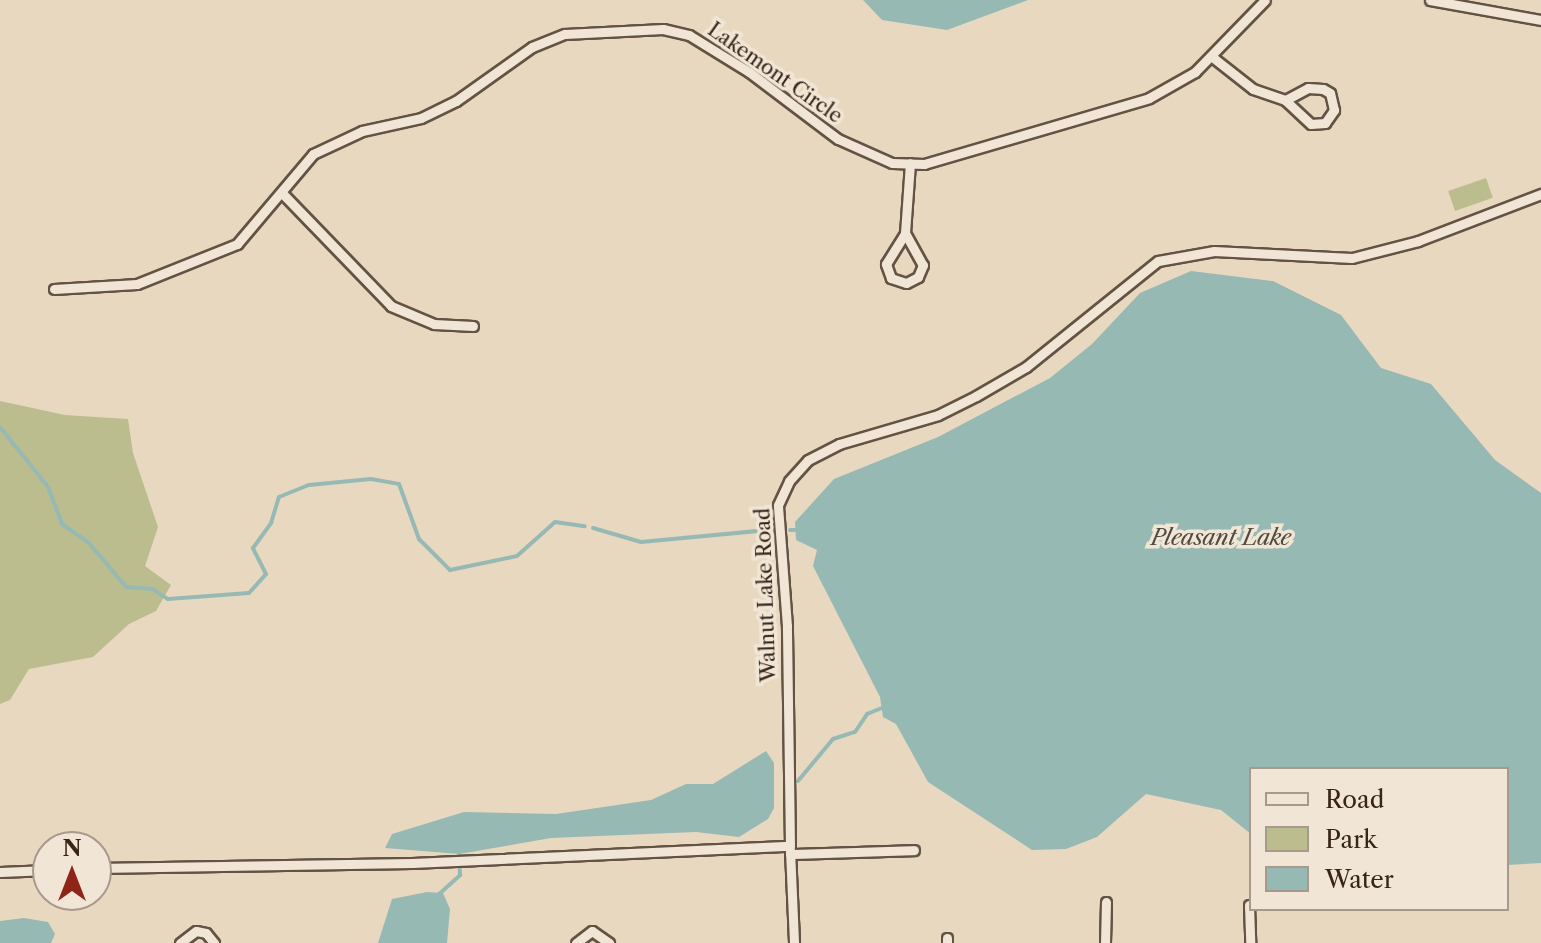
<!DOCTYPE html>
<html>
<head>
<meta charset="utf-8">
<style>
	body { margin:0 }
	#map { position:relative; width:1541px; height:943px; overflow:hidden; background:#e9d8c0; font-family:"Libre Caslon Text",serif }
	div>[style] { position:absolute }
	.green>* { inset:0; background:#bcbd8e; transform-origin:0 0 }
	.water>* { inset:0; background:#97b9b4 }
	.stream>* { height:4px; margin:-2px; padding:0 2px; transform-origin:2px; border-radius:2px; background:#97b9b4 }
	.roads { filter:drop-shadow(2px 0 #645244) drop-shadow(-2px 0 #645244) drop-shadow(0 2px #645244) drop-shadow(0 -2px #645244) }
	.street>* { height:9px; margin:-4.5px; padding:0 4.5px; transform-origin:4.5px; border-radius:4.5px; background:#f1e6d6 }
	span { translate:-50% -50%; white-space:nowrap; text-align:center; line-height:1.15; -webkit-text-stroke:7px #f1e6d6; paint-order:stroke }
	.street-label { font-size:20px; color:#38251a }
	.water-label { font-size:22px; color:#504a40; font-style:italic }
	.legend { position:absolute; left:1249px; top:767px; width:260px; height:144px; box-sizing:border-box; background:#f1e6d6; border:2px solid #a7998b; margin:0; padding:10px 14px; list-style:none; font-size:24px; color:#38251a }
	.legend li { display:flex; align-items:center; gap:16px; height:40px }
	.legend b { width:40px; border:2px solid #a7998b }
	.north { position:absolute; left:32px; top:831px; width:80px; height:80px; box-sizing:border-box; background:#f1e6d6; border:2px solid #a7998b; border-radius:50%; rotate:0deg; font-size:22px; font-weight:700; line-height:32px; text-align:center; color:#38251a }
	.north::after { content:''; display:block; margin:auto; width:28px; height:36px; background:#8f2418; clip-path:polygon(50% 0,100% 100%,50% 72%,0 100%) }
</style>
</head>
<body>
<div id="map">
	<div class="green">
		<i style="left:1486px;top:178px;width:21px;height:40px;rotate:71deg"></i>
		<i style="clip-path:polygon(0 401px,65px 415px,128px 419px,133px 453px,158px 527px,145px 566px,171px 585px,156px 611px,129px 624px,93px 657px,29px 669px,10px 700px,0 704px)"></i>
	</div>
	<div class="water">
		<i style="clip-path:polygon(863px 0,1028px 0,947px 30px,882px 20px)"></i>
		<i style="clip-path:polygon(1191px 271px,1273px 281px,1341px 315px,1381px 368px,1431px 384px,1495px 460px,1541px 493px,1541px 863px,1507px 865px,1507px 769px,1251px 769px,1251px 834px,1221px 810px,1146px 794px,1097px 837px,1066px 849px,1032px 850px,928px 782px,896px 724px,883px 717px,880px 697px,813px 566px,817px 550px,796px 540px,795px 522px,834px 479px,938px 437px,1050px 378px,1092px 344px,1140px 293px)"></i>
		<i style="clip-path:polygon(766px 751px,774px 763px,774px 808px,768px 819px,739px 837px,696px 832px,551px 838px,459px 854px,385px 848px,392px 834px,464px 812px,556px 814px,651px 800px,686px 784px,713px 784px)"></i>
		<i style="clip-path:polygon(427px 892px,443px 893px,450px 909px,447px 943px,378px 943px,392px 899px)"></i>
		<i style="clip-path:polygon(24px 918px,48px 922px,55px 934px,51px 943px,0 943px,0 921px)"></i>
	</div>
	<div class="stream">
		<i style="left:0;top:427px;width:77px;rotate:51.3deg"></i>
		<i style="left:48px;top:487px;width:40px;rotate:69deg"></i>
		<i style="left:62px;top:524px;width:32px;rotate:35deg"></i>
		<i style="left:88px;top:542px;width:59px;rotate:49.8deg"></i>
		<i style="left:126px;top:587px;width:27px;rotate:4deg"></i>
		<i style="left:153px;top:589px;width:18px;rotate:34deg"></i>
		<i style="left:168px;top:599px;width:81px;rotate:-4.2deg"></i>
		<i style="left:249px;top:593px;width:25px;rotate:-48deg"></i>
		<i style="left:266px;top:574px;width:29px;rotate:-117deg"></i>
		<i style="left:253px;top:548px;width:31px;rotate:-54deg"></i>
		<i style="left:271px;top:523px;width:27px;rotate:-73deg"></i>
		<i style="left:279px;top:497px;width:32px;rotate:-22deg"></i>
		<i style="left:309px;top:485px;width:62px;rotate:-5.5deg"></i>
		<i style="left:371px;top:479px;width:28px;rotate:10deg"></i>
		<i style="left:399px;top:484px;width:59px;rotate:70deg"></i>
		<i style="left:419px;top:539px;width:44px;rotate:45deg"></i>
		<i style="left:450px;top:570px;width:68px;rotate:-11.8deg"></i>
		<i style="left:517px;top:556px;width:51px;rotate:-41.8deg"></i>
		<i style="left:555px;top:522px;width:30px;rotate:8deg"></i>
		<i style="left:593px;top:528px;width:50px;rotate:16.3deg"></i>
		<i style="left:641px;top:542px;width:128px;rotate:-5.4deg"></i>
		<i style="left:790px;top:530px;width:5px"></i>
		<i style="left:798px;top:781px;width:55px;rotate:-50.2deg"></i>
		<i style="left:833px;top:739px;width:23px;rotate:-18deg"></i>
		<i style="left:855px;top:732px;width:22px;rotate:-56deg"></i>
		<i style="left:867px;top:714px;width:16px;rotate:-22deg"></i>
		<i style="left:438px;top:895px;width:30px;rotate:-42deg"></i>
		<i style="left:460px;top:875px;width:21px;rotate:-93deg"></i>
	</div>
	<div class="roads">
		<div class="street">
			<i style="left:1430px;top:0;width:113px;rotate:10.2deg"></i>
			<i style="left:1211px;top:56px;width:53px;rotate:38.2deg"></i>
			<i style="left:1253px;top:89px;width:34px;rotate:19deg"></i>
			<i style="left:1285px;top:100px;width:35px;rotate:43deg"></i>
			<i style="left:1311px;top:124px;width:14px;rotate:-4deg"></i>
			<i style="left:1325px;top:123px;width:16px;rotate:-55deg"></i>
			<i style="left:1334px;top:110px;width:17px;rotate:-103deg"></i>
			<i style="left:1330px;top:93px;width:8px;rotate:-150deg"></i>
			<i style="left:1323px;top:89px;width:15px;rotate:-176deg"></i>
			<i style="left:1308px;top:88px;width:26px;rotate:152deg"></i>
			<i style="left:282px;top:193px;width:157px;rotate:46deg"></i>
			<i style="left:391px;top:306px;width:47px;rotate:22.7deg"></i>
			<i style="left:434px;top:324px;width:39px;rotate:3deg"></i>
			<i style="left:905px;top:233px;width:37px;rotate:61deg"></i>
			<i style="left:923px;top:265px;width:13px;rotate:113deg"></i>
			<i style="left:918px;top:277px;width:13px;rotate:153deg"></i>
			<i style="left:906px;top:283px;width:16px;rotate:-162deg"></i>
			<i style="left:891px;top:278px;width:15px;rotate:-110deg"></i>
			<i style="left:886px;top:264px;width:36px;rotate:-58deg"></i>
			<i style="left:905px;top:233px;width:70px;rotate:-85.9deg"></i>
			<i style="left:54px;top:289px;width:83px;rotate:-3.4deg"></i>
			<i style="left:137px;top:284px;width:108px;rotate:-21.8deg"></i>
			<i style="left:237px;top:244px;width:118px;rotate:-49.8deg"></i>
			<i style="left:313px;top:154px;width:54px;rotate:-25.1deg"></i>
			<i style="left:362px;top:131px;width:60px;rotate:-12.4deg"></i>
			<i style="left:421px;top:118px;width:39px;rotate:-26deg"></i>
			<i style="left:456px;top:101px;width:93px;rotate:-35.4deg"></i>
			<i style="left:532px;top:47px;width:35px;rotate:-22deg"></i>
			<i style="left:565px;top:34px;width:98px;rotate:-2.9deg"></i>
			<i style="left:663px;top:29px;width:27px;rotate:13deg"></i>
			<i style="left:689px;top:35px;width:70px;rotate:31.7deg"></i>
			<i style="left:749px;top:72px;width:111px;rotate:37deg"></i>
			<i style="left:838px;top:139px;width:59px;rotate:24deg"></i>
			<i style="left:892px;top:163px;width:32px;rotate:2deg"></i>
			<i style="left:924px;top:164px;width:234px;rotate:-16.3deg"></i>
			<i style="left:1149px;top:98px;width:53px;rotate:-29.5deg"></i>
			<i style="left:1195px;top:72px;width:100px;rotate:-45.8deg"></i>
			<i style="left:790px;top:850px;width:93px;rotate:87.5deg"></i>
			<i style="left:790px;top:854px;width:124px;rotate:-1.8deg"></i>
			<i style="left:96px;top:868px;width:316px;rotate:-0.9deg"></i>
			<i style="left:412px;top:863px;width:378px;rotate:-2.6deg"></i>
			<i style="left:790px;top:846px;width:220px;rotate:-90.8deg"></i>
			<i style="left:787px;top:626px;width:121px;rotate:-94.3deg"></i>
			<i style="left:778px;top:505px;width:26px;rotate:-65deg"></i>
			<i style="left:789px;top:481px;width:28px;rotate:-48deg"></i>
			<i style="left:808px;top:460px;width:35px;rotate:-27deg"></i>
			<i style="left:839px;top:444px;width:103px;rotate:-16.3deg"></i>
			<i style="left:938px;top:415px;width:42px;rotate:-26.6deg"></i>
			<i style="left:976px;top:396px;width:58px;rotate:-30.1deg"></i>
			<i style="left:1026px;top:367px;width:169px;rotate:-38.8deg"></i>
			<i style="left:1158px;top:261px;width:57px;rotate:-10.1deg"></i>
			<i style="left:1214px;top:251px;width:138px;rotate:2.9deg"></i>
			<i style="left:1352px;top:258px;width:68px;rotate:-14.4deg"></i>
			<i style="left:1418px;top:241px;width:132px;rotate:-20.9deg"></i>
			<i style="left:0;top:872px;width:48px;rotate:-2.4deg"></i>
			<i style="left:1249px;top:905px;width:38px;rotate:88deg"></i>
			<i style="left:947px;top:938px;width:5px;rotate:90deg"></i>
			<i style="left:180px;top:943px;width:20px;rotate:-37deg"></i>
			<i style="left:196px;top:931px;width:10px;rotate:11deg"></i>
			<i style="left:206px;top:933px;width:13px;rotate:51deg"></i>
			<i style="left:576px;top:943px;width:20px;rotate:-37deg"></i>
			<i style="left:592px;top:931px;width:21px;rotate:35deg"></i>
			<i style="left:1105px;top:943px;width:41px;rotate:-88.6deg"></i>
		</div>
	</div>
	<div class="street-label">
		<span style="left:775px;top:73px;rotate:35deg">Lakemont Circle</span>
		<span style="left:766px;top:595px;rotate:-92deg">Walnut Lake Road</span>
	</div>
	<div class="water-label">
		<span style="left:1221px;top:538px">Pleasant Lake</span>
	</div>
	<ul class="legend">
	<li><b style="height:10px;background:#f1e6d6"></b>Road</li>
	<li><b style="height:22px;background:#bcbd8e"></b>Park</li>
	<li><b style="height:22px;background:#97b9b4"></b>Water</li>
	</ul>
	<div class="north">N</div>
</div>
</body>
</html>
